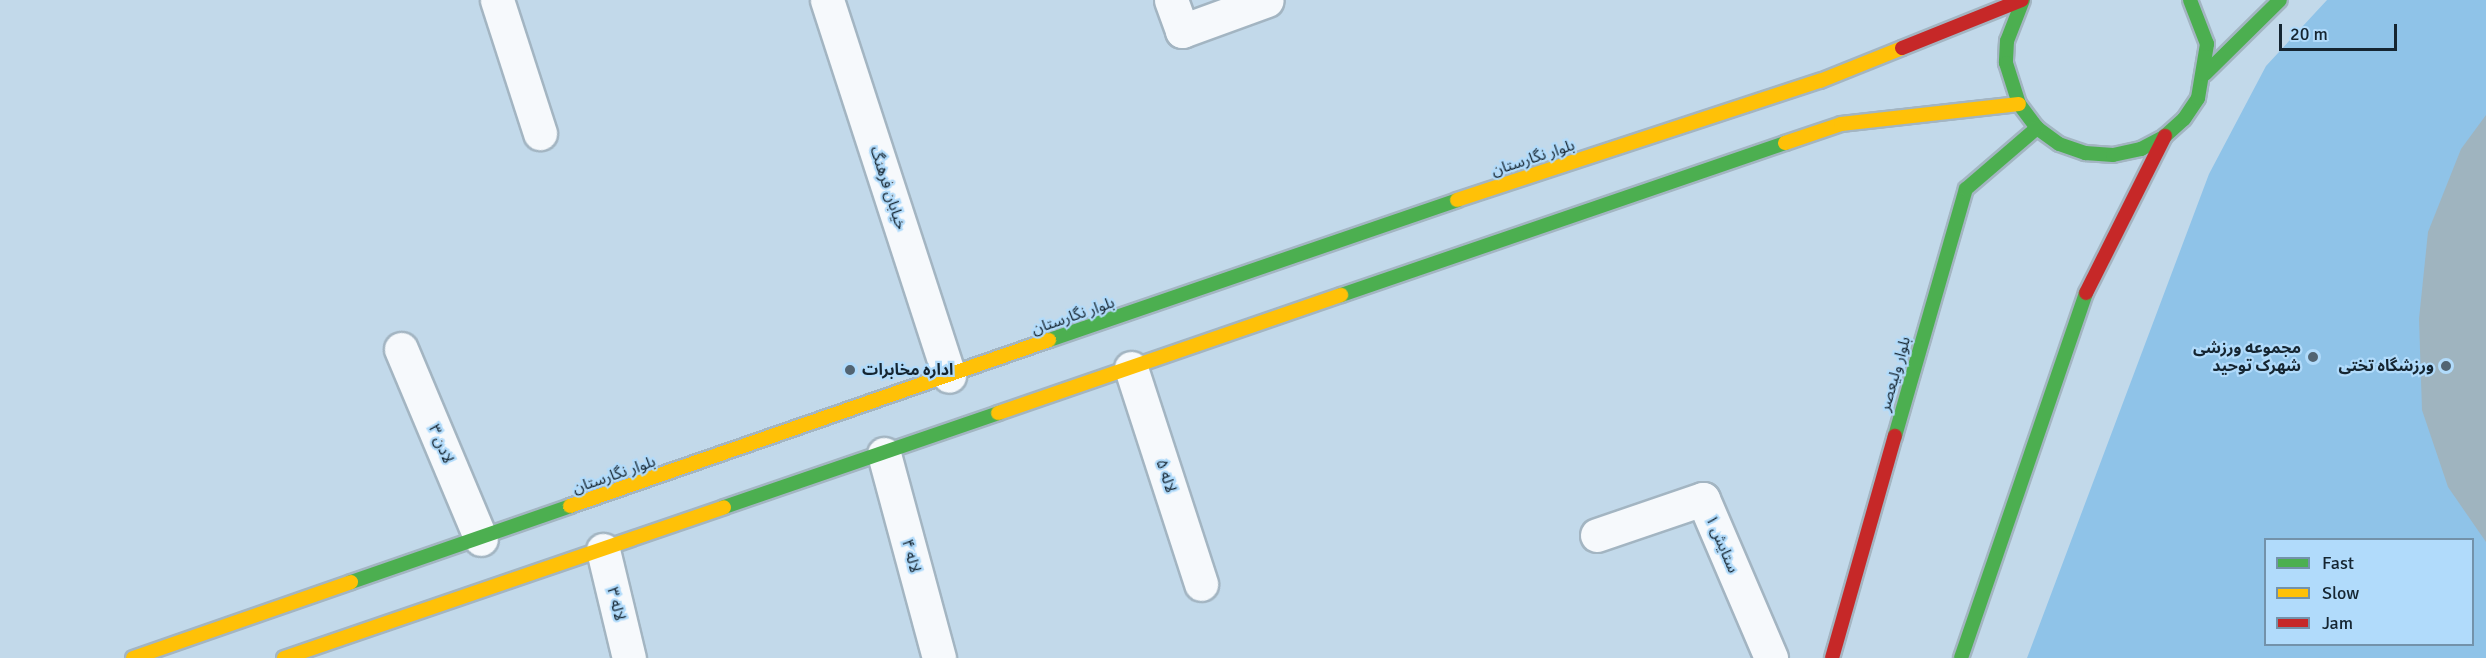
<!DOCTYPE html>
<html>
<head>
<meta charset="utf-8">
<style>
	body { margin:0 }
	#map { position:relative; width:2486px; height:658px; overflow:hidden; background:#c2d9ea; font-family:Signika,"Noto Sans Arabic",sans-serif }
	div>[style] { position:absolute }
	.green>* { inset:0; background:#8fc3e8 }
	.building>* { inset:0; background:#9fb4bf }
	.roads { filter:drop-shadow(2px 0 #a3b5c2) drop-shadow(-2px 0 #a3b5c2) drop-shadow(0 2px #a3b5c2) drop-shadow(0 -2px #a3b5c2) }
	.street>* { height:33px; margin:-16.5px; padding:0 16.5px; transform-origin:16.5px; border-radius:16.5px; background:#f6f9fc }
	.fast>* { height:14px; margin:-7px; padding:0 7px; transform-origin:7px; border-radius:7px; background:#4caf50 }
	.slow>* { height:14px; margin:-7px; padding:0 7px; transform-origin:7px; border-radius:7px; background:#ffc107 }
	.jam>* { height:14px; margin:-7px; padding:0 7px; transform-origin:7px; border-radius:7px; background:#c62828 }
	.dots>* { width:16px; height:16px; translate:-50% -50%; box-sizing:border-box; border:3px solid #b1dbfb; border-radius:50% }
	span { translate:-50% -50%; white-space:nowrap; text-align:center; line-height:1.15; -webkit-text-stroke:4.5px #b1dbfb; paint-order:stroke }
	.street-label { font-size:16px; color:#152531 }
	.poi-label { font-size:16px; color:#152531; font-weight:700 }
	.right { translate:-100% -50%; text-align:right }
	.left { translate:0 -50%; text-align:left }
	.legend { position:absolute; left:2264px; top:538px; width:210px; height:108px; box-sizing:border-box; background:#b1dbfb; border:2px solid #7392aa; margin:0; padding:8px 10px; list-style:none; font-size:18px; color:#152531 }
	.legend li { display:flex; align-items:center; gap:12px; height:30px }
	.legend b { width:30px; border:2px solid #7392aa }
	.scale { position:absolute; left:2279px; top:24px; width:118px; height:27px; box-sizing:border-box; border:3px solid #152531; border-top:0; padding-left:8px; font-size:18px; line-height:21px; white-space:nowrap; color:#152531; -webkit-text-stroke:4px #b1dbfb; paint-order:stroke }
</style>
</head>
<body>
<div id="map">
	<div class="green">
		<i style="clip-path:polygon(evenodd,2327px 0,2486px 0,2486px 658px,2027px 658px,2209px 174px,2266px 66px,2327px 0,2266px 540px,2472px 540px,2472px 644px,2266px 644px,2266px 540px)"></i>
	</div>
	<div class="building">
		<i style="clip-path:polygon(2486px 115px,2486px 542px,2448px 487px,2422px 410px,2419px 319px,2428px 232px,2461px 149px)"></i>
	</div>
	<div class="roads">
		<div class="street">
			<i style="left:497px;top:0;width:140px;rotate:72.1deg"></i>
			<i style="left:827px;top:0;width:395px;rotate:72deg"></i>
			<i style="left:1171px;top:0;width:33px;rotate:70deg"></i>
			<i style="left:1182px;top:31px;width:90px;rotate:-20deg"></i>
			<i style="left:401px;top:349px;width:206px;rotate:67.2deg"></i>
			<i style="left:1131px;top:368px;width:227px;rotate:72deg"></i>
			<i style="left:884px;top:454px;width:211px;rotate:74.9deg"></i>
			<i style="left:1597px;top:535px;width:112px;rotate:-18.8deg"></i>
			<i style="left:1703px;top:499px;width:173px;rotate:66.8deg"></i>
			<i style="left:603px;top:550px;width:111px;rotate:76.5deg"></i>
		</div>
		<div class="fast">
			<i style="left:2023px;top:0;width:44px;rotate:111.3deg"></i>
			<i style="left:2007px;top:41px;width:22px;rotate:93deg"></i>
			<i style="left:2006px;top:63px;width:43px;rotate:72.4deg"></i>
			<i style="left:2019px;top:104px;width:30px;rotate:53deg"></i>
			<i style="left:2037px;top:128px;width:27px;rotate:36deg"></i>
			<i style="left:2059px;top:144px;width:28px;rotate:19deg"></i>
			<i style="left:2085px;top:153px;width:28px;rotate:4deg"></i>
			<i style="left:2113px;top:155px;width:29px;rotate:-12deg"></i>
			<i style="left:2141px;top:149px;width:27px;rotate:-28deg"></i>
			<i style="left:2165px;top:136px;width:25px;rotate:-42deg"></i>
			<i style="left:2184px;top:119px;width:25px;rotate:-56deg"></i>
			<i style="left:2198px;top:98px;width:55px;rotate:-80.5deg"></i>
			<i style="left:2207px;top:44px;width:47px;rotate:-111.1deg"></i>
			<i style="left:2205px;top:74px;width:105px;rotate:-44.6deg"></i>
			<i style="left:1341px;top:295px;width:469px;rotate:-18.9deg"></i>
			<i style="left:1049px;top:340px;width:431px;rotate:-18.9deg"></i>
			<i style="left:1895px;top:436px;width:257px;rotate:-74deg"></i>
			<i style="left:1966px;top:189px;width:94px;rotate:-40.7deg"></i>
			<i style="left:724px;top:507px;width:290px;rotate:-18.9deg"></i>
			<i style="left:351px;top:582px;width:232px;rotate:-19.1deg"></i>
			<i style="left:1961px;top:658px;width:386px;rotate:-71.1deg"></i>
		</div>
		<div class="slow">
			<i style="left:1785px;top:143px;width:59px;rotate:-18.7deg"></i>
			<i style="left:1841px;top:124px;width:179px;rotate:-6.4deg"></i>
			<i style="left:1457px;top:200px;width:382px;rotate:-18.2deg"></i>
			<i style="left:1820px;top:81px;width:88px;rotate:-21.9deg"></i>
			<i style="left:998px;top:413px;width:363px;rotate:-19deg"></i>
			<i style="left:570px;top:506px;width:507px;rotate:-19.11deg"></i>
			<i style="left:133px;top:658px;width:231px;rotate:-19.2deg"></i>
			<i style="left:284px;top:658px;width:465px;rotate:-18.9deg"></i>
		</div>
		<div class="jam">
			<i style="left:1902px;top:48px;width:129px;rotate:-21.8deg"></i>
			<i style="left:2086px;top:293px;width:176px;rotate:-63.3deg"></i>
			<i style="left:1832px;top:658px;width:231px;rotate:-74.2deg"></i>
		</div>
	</div>
	<div class="dots">
		<i style="left:2313px;top:357px;background:#526472"></i>
		<i style="left:2446px;top:366px;background:#526472"></i>
		<i style="left:850px;top:370px;background:#526472"></i>
	</div>
	<div class="street-label">
		<span style="left:1533px;top:158px;rotate:-18deg">بلوار نگارستان</span>
		<span style="left:888px;top:188px;rotate:72deg">خیابان فرهنگ</span>
		<span style="left:1073px;top:316px;rotate:-19deg">بلوار نگارستان</span>
		<span style="left:1895px;top:374px;rotate:-74deg">بلوار ولیعصر</span>
		<span style="left:441px;top:444px;rotate:67deg">لادن ۳</span>
		<span style="left:614px;top:475px;rotate:-19deg">بلوار نگارستان</span>
		<span style="left:1166px;top:476px;rotate:72deg">لاله ۵</span>
		<span style="left:1722px;top:544px;rotate:67deg">ستایش ۱</span>
		<span style="left:911px;top:556px;rotate:75deg">لاله ۴</span>
		<span style="left:616px;top:604px;rotate:76deg">لاله ۳</span>
	</div>
	<div class="poi-label">
		<span class="right" style="left:2301px;top:357px">مجموعه ورزشی<br>شهرک توحید</span>
		<span class="right" style="left:2434px;top:366px">ورزشگاه تختی</span>
		<span class="left" style="left:862px;top:370px">اداره مخابرات</span>
	</div>
	<ul class="legend">
	<li><b style="height:8px;background:#4caf50"></b>Fast</li>
	<li><b style="height:8px;background:#ffc107"></b>Slow</li>
	<li><b style="height:8px;background:#c62828"></b>Jam</li>
	</ul>
	<div class="scale">20 m</div>
</div>
</body>
</html>
